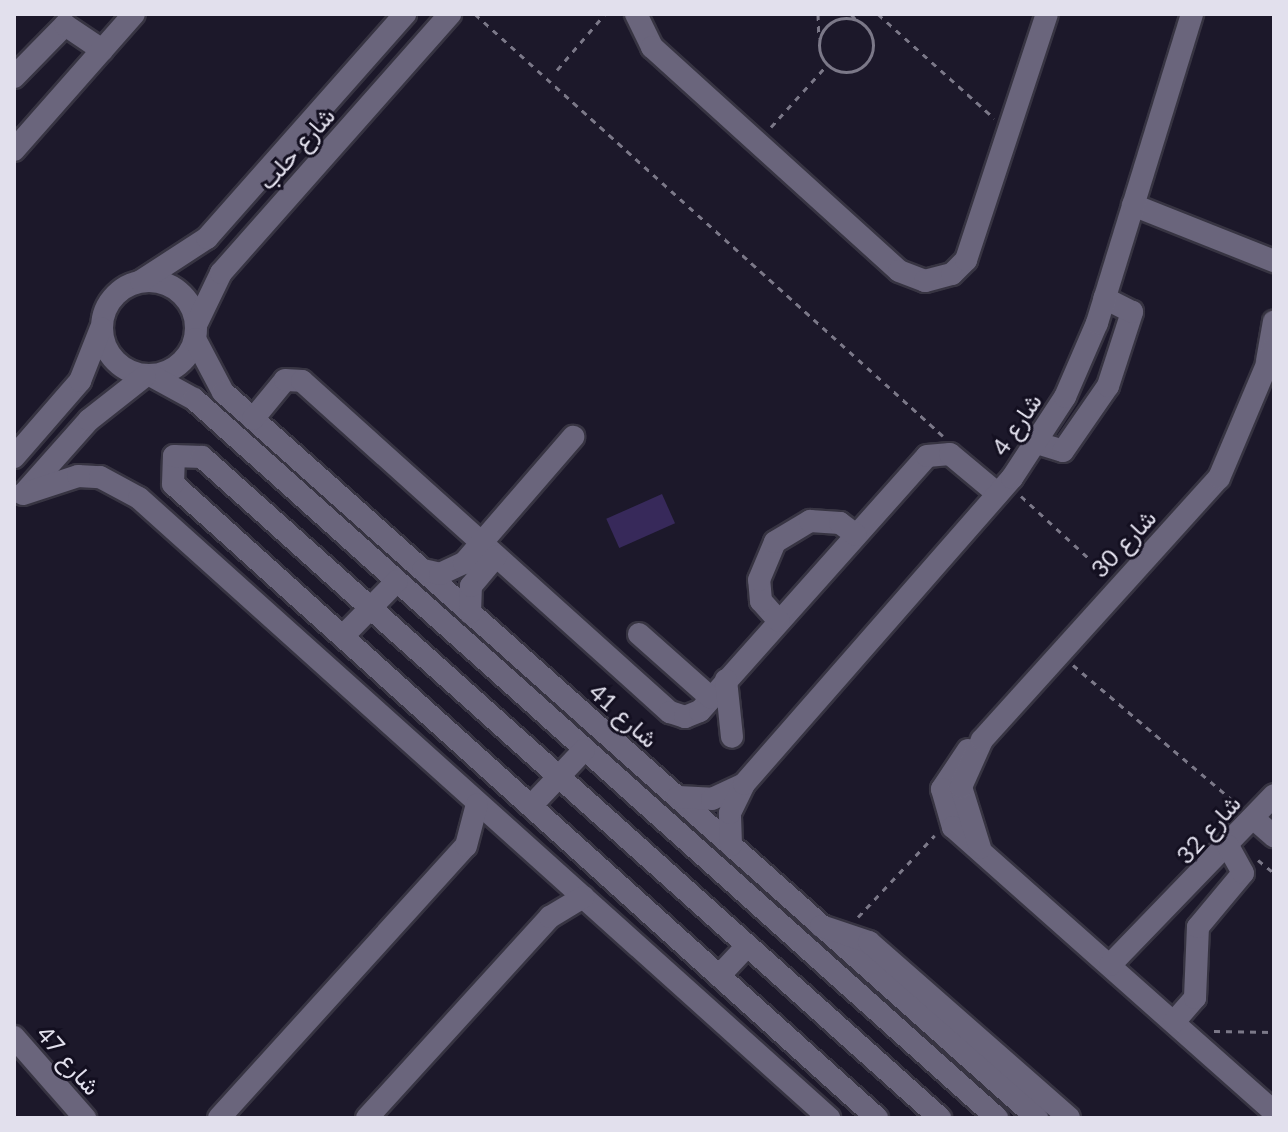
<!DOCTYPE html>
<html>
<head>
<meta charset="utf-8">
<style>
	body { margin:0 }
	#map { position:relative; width:1288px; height:1132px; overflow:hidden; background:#1c182a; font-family:Lato,Vazirmatn,sans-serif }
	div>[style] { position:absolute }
	.green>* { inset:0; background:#37295a; transform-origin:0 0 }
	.path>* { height:3px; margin-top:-1.5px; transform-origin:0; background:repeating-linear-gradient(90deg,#7b7888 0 6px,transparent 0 12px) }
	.path>.ring { margin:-1.5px; padding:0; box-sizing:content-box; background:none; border:3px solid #7b7888; border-radius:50% }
	.roads { filter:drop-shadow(2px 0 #373442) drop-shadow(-2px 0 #373442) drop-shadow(0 2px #373442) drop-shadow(0 -2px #373442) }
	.minor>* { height:22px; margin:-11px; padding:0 11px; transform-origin:11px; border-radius:11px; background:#6a657c }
	.minor>.ring { margin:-11px; padding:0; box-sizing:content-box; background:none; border:22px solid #6a657c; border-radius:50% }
	span { translate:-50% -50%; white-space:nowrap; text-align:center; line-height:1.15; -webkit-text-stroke:6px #130f20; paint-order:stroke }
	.street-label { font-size:24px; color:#e2e0ed }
	.frame { position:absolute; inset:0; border:16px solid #e2e0ed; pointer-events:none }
</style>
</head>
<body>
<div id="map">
	<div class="green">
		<i style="left:662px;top:494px;width:32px;height:61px;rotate:66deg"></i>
	</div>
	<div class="path">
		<i style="left:475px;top:14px;width:630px;rotate:42.04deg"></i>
		<i style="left:818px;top:14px;width:24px;rotate:88deg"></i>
		<i style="left:851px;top:14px;width:9px;rotate:49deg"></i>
		<i style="left:878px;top:14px;width:156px;rotate:41.9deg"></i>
		<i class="ring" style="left:819px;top:18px;width:51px;height:51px"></i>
		<i style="left:557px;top:70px;width:74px;rotate:-49.4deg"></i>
		<i style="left:771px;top:127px;width:84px;rotate:-47.9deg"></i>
		<i style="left:1021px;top:496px;width:117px;rotate:42.6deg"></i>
		<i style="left:1073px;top:665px;width:216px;rotate:40.3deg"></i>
		<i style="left:1258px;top:860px;width:21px;rotate:39deg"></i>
		<i style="left:858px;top:917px;width:112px;rotate:-46.8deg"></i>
		<i style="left:1214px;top:1031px;width:60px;rotate:1deg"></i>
	</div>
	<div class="roads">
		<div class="minor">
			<i style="left:636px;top:14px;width:37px;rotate:64deg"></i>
			<i style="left:652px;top:47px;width:333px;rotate:42.2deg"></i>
			<i style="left:899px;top:271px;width:28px;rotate:21deg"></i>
			<i style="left:925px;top:281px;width:28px;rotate:-15deg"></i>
			<i style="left:952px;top:274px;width:20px;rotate:-45deg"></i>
			<i style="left:966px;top:260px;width:259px;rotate:-71.8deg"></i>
			<i style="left:14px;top:77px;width:73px;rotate:-45.6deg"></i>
			<i style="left:65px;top:25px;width:45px;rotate:34deg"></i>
			<i style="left:14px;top:150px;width:181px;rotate:-48.6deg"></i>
			<i style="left:1133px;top:205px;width:152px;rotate:21.7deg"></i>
			<i class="ring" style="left:102px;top:281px;width:72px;height:72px"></i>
			<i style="left:141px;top:281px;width:79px;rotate:-33.1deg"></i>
			<i style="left:207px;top:238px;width:299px;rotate:-48.5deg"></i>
			<i style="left:196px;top:325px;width:58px;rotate:-64.3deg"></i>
			<i style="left:221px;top:273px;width:346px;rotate:-48.5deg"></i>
			<i style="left:195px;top:339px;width:60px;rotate:62.2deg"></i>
			<i style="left:223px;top:392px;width:1091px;rotate:41.73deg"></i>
			<i style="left:1267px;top:361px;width:40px;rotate:-80deg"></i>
			<i style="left:152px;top:376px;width:48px;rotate:28.7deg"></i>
			<i style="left:194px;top:399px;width:1078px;rotate:41.84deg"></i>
			<i style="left:253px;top:419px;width:50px;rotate:-50.6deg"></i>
			<i style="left:285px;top:380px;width:17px;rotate:3deg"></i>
			<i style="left:302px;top:381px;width:495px;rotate:42deg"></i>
			<i style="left:670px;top:712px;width:16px;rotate:18deg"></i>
			<i style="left:685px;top:717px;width:16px;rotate:-22deg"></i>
			<i style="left:700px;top:711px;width:341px;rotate:-48.3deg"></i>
			<i style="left:927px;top:456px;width:23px;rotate:-5deg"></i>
			<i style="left:950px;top:454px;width:62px;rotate:39.8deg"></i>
			<i style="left:1037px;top:443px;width:27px;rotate:17deg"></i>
			<i style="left:1063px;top:451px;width:79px;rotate:-55.3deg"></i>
			<i style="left:1108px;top:386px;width:78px;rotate:-72deg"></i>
			<i style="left:1132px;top:312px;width:31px;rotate:-153deg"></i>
			<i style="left:14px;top:457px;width:101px;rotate:-49deg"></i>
			<i style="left:80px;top:381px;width:57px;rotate:-68.4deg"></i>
			<i style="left:25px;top:492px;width:96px;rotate:-48.4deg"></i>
			<i style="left:89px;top:420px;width:71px;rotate:-38.2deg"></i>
			<i style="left:23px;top:494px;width:58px;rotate:-18.1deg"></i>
			<i style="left:78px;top:476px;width:22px;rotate:3deg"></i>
			<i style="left:100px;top:477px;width:44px;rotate:28.3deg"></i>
			<i style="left:139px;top:498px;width:928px;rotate:41.94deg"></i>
			<i style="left:423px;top:570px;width:17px;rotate:13deg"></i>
			<i style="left:440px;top:574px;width:26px;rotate:-25deg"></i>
			<i style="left:464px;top:563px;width:167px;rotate:-49.1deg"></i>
			<i style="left:470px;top:613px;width:27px;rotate:-88deg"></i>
			<i style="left:471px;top:586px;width:39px;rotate:-50deg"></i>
			<i style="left:779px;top:621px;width:27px;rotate:-132deg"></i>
			<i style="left:761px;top:601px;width:21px;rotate:-95deg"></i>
			<i style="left:759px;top:580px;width:41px;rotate:-67.2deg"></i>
			<i style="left:775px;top:542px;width:41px;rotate:-31deg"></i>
			<i style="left:810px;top:521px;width:30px;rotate:4deg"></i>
			<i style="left:840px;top:523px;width:20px;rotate:37deg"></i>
			<i style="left:639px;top:634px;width:96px;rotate:41.6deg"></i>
			<i style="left:343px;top:636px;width:77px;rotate:-45.5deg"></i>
			<i style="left:726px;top:680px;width:57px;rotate:84deg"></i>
			<i style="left:968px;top:750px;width:47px;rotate:123.7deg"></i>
			<i style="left:942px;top:789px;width:40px;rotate:74deg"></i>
			<i style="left:953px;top:827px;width:429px;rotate:41.6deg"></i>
			<i style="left:678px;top:797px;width:34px;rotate:3deg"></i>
			<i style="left:712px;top:799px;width:35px;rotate:-25deg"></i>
			<i style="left:531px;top:806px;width:77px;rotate:-46.6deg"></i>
			<i style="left:1253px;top:818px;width:28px;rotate:41deg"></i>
			<i style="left:731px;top:845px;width:32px;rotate:-92deg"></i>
			<i style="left:730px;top:813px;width:32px;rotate:-64deg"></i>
			<i style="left:744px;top:784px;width:407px;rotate:-48.8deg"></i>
			<i style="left:1012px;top:478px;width:97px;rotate:-56.8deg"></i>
			<i style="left:1065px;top:397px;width:81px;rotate:-66.6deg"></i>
			<i style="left:1097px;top:323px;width:323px;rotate:-72.9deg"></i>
			<i style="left:980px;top:848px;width:64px;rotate:-107.3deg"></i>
			<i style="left:961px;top:787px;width:51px;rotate:-65.9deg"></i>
			<i style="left:982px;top:740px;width:353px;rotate:-47.9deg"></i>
			<i style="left:1219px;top:478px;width:141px;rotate:-67.1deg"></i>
			<i style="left:821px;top:926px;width:51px;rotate:18.4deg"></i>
			<i style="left:869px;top:942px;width:266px;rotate:41.3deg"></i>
			<i style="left:1110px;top:965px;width:236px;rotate:-46deg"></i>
			<i style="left:719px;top:976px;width:41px;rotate:-47deg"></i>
			<i style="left:1174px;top:1022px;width:32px;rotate:-49deg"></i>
			<i style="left:1195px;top:998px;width:71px;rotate:-87.6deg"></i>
			<i style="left:1198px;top:927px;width:70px;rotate:-50.2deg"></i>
			<i style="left:1243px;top:873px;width:31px;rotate:-119deg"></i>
			<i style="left:14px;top:1037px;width:108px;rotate:48.8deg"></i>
			<i style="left:219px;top:1118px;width:367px;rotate:-47.8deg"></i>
			<i style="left:466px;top:846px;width:43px;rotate:-75.3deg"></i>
			<i style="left:367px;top:1118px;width:272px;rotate:-47.7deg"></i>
			<i style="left:550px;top:917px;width:39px;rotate:-31deg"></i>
			<i style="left:877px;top:1118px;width:947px;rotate:-137.99deg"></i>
			<i style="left:173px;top:484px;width:28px;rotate:-88deg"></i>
			<i style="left:174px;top:456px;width:28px;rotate:2deg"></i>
			<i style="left:202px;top:457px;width:991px;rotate:41.85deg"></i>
		</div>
	</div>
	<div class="street-label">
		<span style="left:296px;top:148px;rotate:-48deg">شارع حلب</span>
		<span style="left:1016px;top:424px;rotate:-56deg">شارع 4</span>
		<span style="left:1123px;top:543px;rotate:-47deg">شارع 30</span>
		<span style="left:624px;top:715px;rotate:42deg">شارع 41</span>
		<span style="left:1208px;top:829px;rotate:-48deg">شارع 32</span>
		<span style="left:69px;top:1060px;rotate:49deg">شارع 47</span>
	</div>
	<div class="frame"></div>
</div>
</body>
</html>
